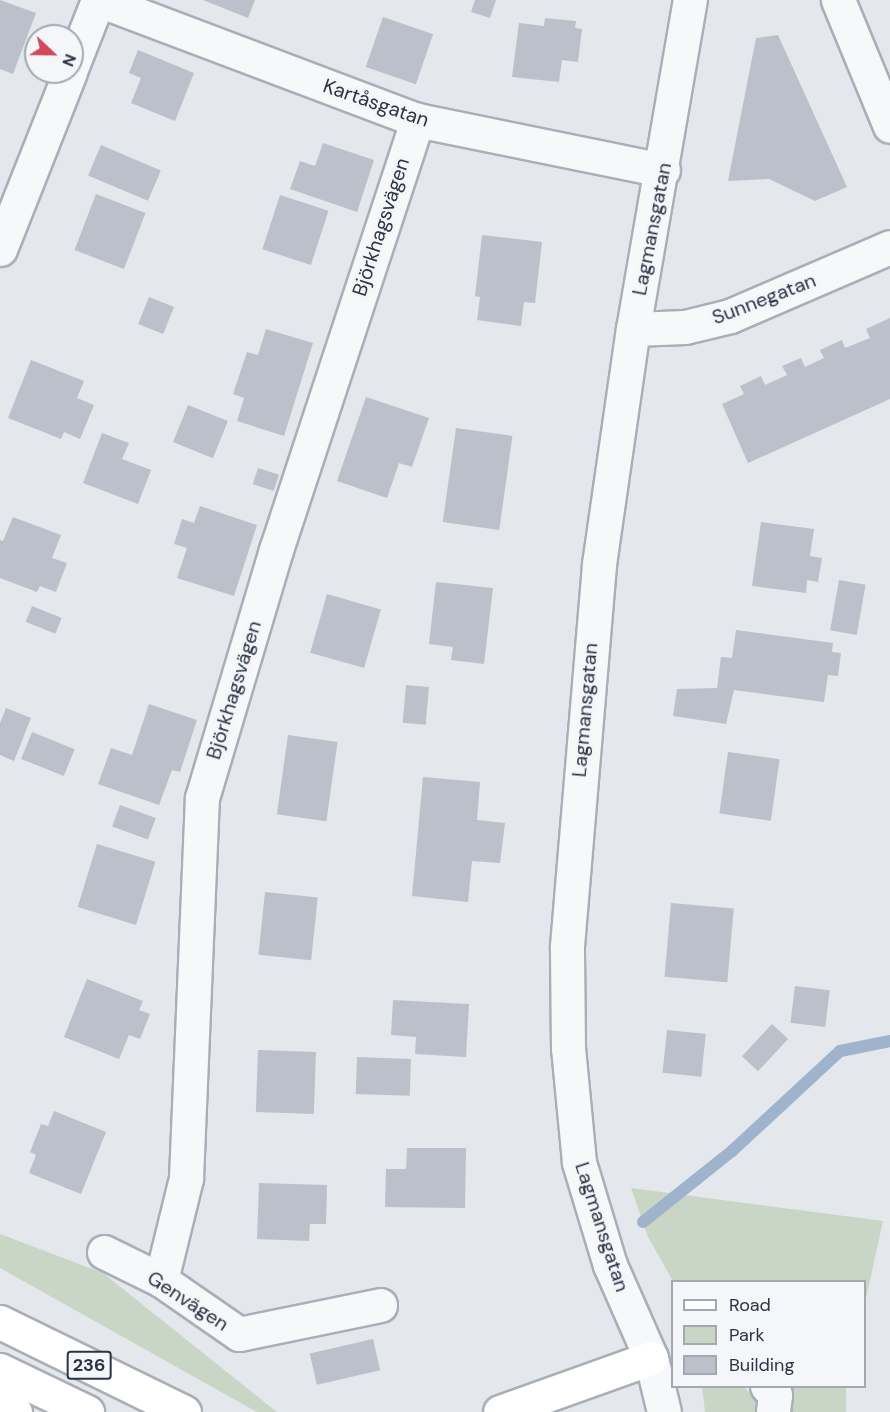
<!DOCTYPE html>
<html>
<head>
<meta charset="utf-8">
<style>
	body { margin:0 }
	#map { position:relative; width:890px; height:1412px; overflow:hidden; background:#e4e7ec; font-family:"DM Sans",sans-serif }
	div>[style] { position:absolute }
	.green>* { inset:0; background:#c9d6c5; transform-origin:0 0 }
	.stream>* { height:12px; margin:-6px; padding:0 6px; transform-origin:6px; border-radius:6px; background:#9fb4cc }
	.building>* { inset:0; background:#bbc0ca; transform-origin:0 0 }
	.roads { filter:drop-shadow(2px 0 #a9aeb7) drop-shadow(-2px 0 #a9aeb7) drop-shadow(0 2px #a9aeb7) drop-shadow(0 -2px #a9aeb7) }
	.minor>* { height:33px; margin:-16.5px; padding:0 16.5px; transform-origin:16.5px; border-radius:16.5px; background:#f7f8fa }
	.major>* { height:33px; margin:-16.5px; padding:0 16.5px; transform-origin:16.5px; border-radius:16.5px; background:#fff }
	span { translate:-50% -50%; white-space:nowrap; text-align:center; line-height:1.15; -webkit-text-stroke:6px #f4f6f9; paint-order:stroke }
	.shield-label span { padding:2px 4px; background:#f4f6f9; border:2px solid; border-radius:4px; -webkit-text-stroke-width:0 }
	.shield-label { font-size:18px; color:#2b3445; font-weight:700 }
	.street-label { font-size:20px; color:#2b3445 }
	.legend { position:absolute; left:671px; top:1280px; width:195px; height:108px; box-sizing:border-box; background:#f4f6f9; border:2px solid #a4a8b1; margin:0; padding:8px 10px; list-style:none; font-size:18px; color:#2b3445 }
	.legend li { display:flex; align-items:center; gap:12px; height:30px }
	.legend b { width:30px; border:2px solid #a4a8b1 }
	.north { position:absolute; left:24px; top:24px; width:60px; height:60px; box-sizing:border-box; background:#f4f6f9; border:2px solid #a4a8b1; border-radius:50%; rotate:112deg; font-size:16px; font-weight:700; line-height:24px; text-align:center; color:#2b3445 }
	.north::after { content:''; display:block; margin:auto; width:21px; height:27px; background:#d1495b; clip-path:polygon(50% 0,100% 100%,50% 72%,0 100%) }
</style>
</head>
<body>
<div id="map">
	<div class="green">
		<i style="clip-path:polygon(631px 1188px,883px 1221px,865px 1303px,864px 1282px,673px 1281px,648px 1237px)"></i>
		<i style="clip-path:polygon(0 1234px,103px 1273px,277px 1412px,257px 1412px,0 1268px)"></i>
		<i style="clip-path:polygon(702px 1387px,744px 1387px,762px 1406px,761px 1412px,705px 1412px)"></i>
		<i style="left:786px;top:1387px;width:60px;height:25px"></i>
	</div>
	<div class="stream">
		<i style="left:643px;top:1222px;width:114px;rotate:-38.6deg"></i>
		<i style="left:732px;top:1151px;width:147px;rotate:-42.8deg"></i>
		<i style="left:840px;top:1051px;width:51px;rotate:-11.3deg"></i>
	</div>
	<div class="building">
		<i style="clip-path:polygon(0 0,36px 13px,13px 74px,0 69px)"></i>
		<i style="clip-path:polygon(203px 0,255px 0,248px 18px)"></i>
		<i style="clip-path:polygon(475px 0,496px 0,490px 18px,471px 12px)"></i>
		<i style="left:383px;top:17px;width:53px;height:53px;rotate:19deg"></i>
		<i style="clip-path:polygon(545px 18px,576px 21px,575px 28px,582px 29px,578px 62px,562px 60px,559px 82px,512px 77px,519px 23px,544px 26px)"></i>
		<i style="clip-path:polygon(778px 35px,847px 187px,815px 201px,769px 179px,728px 181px,756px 38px)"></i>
		<i style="clip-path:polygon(138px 50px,194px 73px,175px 121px,131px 103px,141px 78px,129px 73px)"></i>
		<i style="clip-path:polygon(323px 143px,374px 160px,357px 212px,290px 189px,300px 161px,315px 166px)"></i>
		<i style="left:101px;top:145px;width:65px;height:33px;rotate:23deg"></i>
		<i style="left:96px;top:194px;width:53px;height:60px;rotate:21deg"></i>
		<i style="left:280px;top:195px;width:51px;height:57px;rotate:18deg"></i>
		<i style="clip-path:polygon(482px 235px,542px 242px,535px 303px,524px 302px,521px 326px,477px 320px,480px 297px,475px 296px)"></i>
		<i style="left:149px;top:297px;width:27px;height:29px;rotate:22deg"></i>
		<i style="clip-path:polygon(890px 318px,890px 399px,748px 463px,722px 404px,744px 394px,740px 386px,761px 376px,765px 385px,787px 375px,782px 366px,801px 358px,805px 367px,824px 358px,820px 350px,842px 340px,845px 348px,870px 338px,866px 329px)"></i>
		<i style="clip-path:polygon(266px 329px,313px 343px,284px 436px,237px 421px,244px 398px,233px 394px,247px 352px,258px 355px)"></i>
		<i style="clip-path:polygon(31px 360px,84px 381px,77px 398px,94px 405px,80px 439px,64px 432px,61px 439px,8px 418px)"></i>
		<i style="clip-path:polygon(366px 397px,429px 418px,412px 467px,399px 463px,387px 498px,337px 481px)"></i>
		<i style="left:188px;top:405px;width:43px;height:40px;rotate:22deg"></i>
		<i style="left:456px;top:428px;width:57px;height:95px;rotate:8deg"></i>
		<i style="clip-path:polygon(102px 433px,129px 443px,122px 459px,151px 470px,138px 504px,83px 483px)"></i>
		<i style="left:258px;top:468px;width:22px;height:17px;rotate:18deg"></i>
		<i style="clip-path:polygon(200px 506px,257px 525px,234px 596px,177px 578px,187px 548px,174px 544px,182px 519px,194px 523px)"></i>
		<i style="clip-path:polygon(13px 517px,61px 535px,52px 558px,67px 563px,56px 592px,40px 586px,37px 592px,0 578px,0 540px,3px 541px)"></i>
		<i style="clip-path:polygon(761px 522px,814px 529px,810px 556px,822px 558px,818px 582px,807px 580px,806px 593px,752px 586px)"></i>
		<i style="left:839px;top:580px;width:27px;height:51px;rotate:10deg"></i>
		<i style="clip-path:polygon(436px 582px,493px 588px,484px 664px,451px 660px,453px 647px,429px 644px)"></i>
		<i style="left:327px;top:594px;width:56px;height:61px;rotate:16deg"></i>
		<i style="left:32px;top:606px;width:32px;height:17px;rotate:22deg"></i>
		<i style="clip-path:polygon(736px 630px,833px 643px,832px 652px,841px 653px,838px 676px,828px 675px,824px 702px,734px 690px,726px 724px,673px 716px,677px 689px,717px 688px,721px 657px,732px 658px)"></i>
		<i style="left:406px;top:685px;width:23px;height:38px;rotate:5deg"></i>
		<i style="clip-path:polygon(149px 704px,197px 720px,180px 772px,172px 770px,159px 805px,98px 784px,111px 748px,132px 755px)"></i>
		<i style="clip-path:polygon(6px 708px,31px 718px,14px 761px,0 755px,0 723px)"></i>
		<i style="left:32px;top:732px;width:46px;height:29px;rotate:22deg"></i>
		<i style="left:288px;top:735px;width:50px;height:80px;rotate:8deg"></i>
		<i style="left:728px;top:752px;width:52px;height:62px;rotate:8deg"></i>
		<i style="clip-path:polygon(423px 777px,480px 782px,477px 820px,505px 823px,500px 863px,472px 861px,468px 902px,412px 896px)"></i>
		<i style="left:120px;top:805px;width:38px;height:23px;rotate:20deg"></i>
		<i style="left:97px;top:844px;width:61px;height:66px;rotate:17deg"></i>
		<i style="left:265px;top:892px;width:53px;height:63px;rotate:6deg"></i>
		<i style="left:671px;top:903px;width:63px;height:74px;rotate:5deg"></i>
		<i style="clip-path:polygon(87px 979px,143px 1001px,139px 1010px,150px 1014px,140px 1039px,129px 1035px,119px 1059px,64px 1037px)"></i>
		<i style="left:795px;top:986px;width:35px;height:37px;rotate:7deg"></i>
		<i style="clip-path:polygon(393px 1000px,469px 1004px,466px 1057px,415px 1054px,416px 1037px,391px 1035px)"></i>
		<i style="left:772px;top:1024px;width:22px;height:44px;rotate:43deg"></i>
		<i style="left:667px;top:1030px;width:39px;height:43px;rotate:6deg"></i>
		<i style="left:258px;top:1050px;width:58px;height:62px;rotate:2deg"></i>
		<i style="left:357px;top:1057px;width:54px;height:37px;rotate:2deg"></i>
		<i style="clip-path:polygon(54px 1111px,106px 1132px,81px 1194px,29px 1173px,36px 1155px,30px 1152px,41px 1124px,48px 1126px)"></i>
		<i style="clip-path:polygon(407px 1148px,466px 1148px,465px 1208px,385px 1207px,386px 1169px,406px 1169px)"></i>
		<i style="clip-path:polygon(259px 1183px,327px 1185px,326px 1224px,310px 1224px,309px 1241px,257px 1239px)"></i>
		<i style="left:373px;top:1339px;width:32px;height:65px;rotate:77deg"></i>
	</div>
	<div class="roads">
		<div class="minor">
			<i style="left:99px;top:0;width:340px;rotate:20.7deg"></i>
			<i style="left:417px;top:120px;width:251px;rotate:11.5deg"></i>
			<i style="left:838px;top:0;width:136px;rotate:67.6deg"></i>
			<i style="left:72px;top:66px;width:71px;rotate:-68.5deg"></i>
			<i style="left:0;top:249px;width:190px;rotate:-68.4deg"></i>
			<i style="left:633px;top:329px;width:52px;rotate:-2.2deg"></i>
			<i style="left:685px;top:327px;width:46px;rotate:-13.7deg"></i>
			<i style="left:730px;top:316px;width:174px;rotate:-23.3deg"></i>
			<i style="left:104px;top:1252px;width:64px;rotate:26.2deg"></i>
			<i style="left:161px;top:1280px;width:95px;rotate:34.7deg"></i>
			<i style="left:239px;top:1334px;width:144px;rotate:-11.6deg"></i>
			<i style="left:161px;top:1280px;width:105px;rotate:-76.2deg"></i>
			<i style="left:186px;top:1178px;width:380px;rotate:-87.6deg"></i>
			<i style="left:202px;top:798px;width:259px;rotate:-73.4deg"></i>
			<i style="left:276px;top:550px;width:453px;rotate:-71.8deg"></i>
			<i style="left:767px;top:1386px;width:12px;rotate:48deg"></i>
			<i style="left:775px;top:1395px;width:17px;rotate:97deg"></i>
			<i style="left:664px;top:1412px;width:56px;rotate:-103.5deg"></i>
			<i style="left:651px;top:1358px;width:102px;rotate:-113.8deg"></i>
			<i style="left:610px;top:1265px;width:108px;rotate:-106.8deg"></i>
			<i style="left:579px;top:1162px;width:115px;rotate:-95.5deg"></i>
			<i style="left:568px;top:1048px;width:102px;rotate:-90.6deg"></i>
			<i style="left:567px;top:946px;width:383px;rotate:-85.2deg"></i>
			<i style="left:599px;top:564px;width:237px;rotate:-81.8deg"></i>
			<i style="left:633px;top:329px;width:334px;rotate:-80.2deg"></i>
		</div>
		<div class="major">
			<i style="left:0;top:1322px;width:205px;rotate:26.1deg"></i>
			<i style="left:0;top:1370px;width:97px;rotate:25.8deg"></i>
			<i style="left:0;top:1399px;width:20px;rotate:41deg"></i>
			<i style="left:500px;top:1412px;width:160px;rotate:-19.7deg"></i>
		</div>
	</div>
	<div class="shield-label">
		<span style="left:89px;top:1365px">236</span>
	</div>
	<div class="street-label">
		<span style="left:376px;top:103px;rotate:19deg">Kartåsgatan</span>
		<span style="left:381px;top:227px;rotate:-72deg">Björkhagsvägen</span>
		<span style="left:652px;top:229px;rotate:-79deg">Lagmansgatan</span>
		<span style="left:764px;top:299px;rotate:-21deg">Sunnegatan</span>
		<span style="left:234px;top:690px;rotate:-73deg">Björkhagsvägen</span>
		<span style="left:585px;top:710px;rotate:-85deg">Lagmansgatan</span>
		<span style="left:602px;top:1227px;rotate:72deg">Lagmansgatan</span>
		<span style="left:188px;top:1301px;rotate:33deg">Genvägen</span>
	</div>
	<ul class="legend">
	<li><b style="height:8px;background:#fff"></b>Road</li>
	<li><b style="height:16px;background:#c9d6c5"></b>Park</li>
	<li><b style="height:16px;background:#bbc0ca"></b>Building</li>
	</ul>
	<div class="north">N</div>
</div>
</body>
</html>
